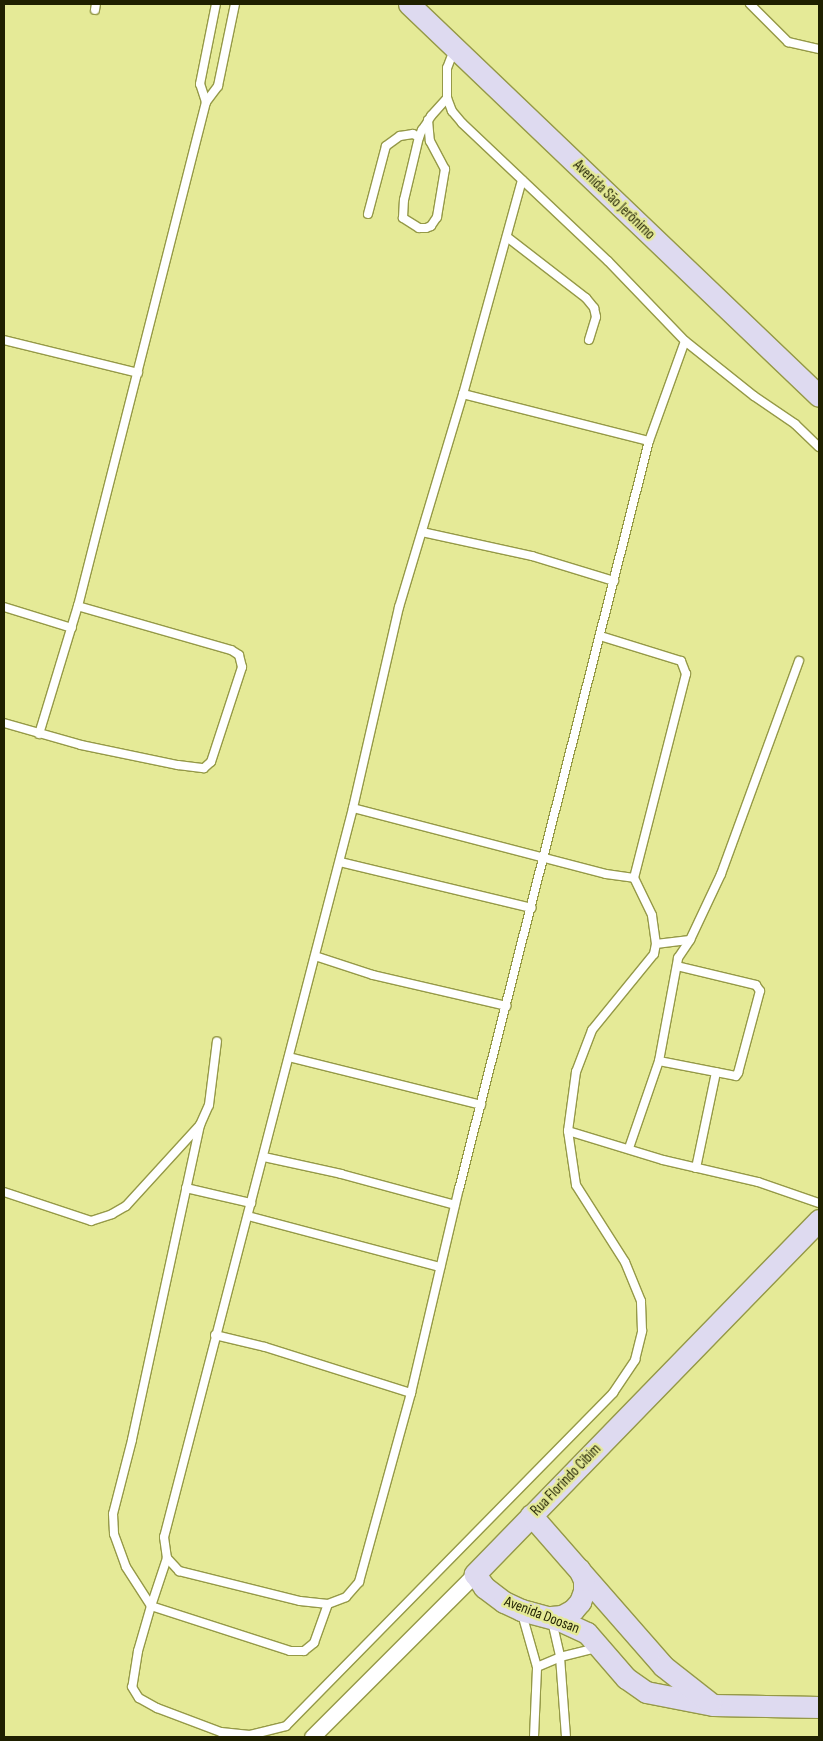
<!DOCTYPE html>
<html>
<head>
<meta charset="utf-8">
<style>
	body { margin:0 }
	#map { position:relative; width:823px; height:1741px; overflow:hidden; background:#e5ea97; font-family:"Sofia Sans Condensed",sans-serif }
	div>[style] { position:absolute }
	.roads { filter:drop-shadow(1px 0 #959947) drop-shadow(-1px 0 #959947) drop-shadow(0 1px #959947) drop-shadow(0 -1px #959947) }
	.lane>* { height:8px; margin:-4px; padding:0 4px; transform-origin:4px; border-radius:4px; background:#fff }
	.street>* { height:15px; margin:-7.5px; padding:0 7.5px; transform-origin:7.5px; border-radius:7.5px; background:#fff }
	.secondary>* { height:21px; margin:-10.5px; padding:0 10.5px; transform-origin:10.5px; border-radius:10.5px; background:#dedaf0 }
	span { translate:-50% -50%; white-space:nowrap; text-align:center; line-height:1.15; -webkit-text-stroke:5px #e5ea97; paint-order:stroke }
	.street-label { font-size:15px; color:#1f2000 }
	.frame { position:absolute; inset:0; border:5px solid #1f2000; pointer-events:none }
</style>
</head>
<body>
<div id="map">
	<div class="roads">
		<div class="lane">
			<i style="left:750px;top:4px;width:54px;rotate:45deg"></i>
			<i style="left:788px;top:42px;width:32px;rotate:13deg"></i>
			<i style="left:95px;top:10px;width:6px;rotate:-81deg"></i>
			<i style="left:454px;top:50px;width:19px;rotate:111deg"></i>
			<i style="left:447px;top:68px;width:30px;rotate:90deg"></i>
			<i style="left:447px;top:98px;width:14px;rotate:69deg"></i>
			<i style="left:452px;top:111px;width:16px;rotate:50deg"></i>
			<i style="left:462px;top:123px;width:201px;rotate:43.4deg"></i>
			<i style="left:608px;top:261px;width:111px;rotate:46.1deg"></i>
			<i style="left:685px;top:341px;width:88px;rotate:38.6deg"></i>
			<i style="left:754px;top:396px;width:50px;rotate:34.3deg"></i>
			<i style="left:795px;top:424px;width:33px;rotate:44deg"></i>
			<i style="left:206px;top:102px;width:19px;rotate:-108deg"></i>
			<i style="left:200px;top:84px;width:82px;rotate:-78.7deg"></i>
			<i style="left:428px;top:120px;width:21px;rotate:85deg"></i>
			<i style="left:430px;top:141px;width:32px;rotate:62deg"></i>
			<i style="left:445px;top:169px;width:49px;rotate:99.5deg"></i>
			<i style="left:437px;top:217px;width:11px;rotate:124deg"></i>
			<i style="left:431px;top:226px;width:5px;rotate:158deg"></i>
			<i style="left:426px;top:228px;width:7px;rotate:180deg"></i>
			<i style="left:419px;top:228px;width:19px;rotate:-148deg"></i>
			<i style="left:403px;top:218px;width:18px;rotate:-87deg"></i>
			<i style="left:404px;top:200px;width:65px;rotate:-76.6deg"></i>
			<i style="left:419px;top:137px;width:8px;rotate:-67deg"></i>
			<i style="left:422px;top:130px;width:5px;rotate:-53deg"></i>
			<i style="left:425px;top:126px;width:12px;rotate:-59deg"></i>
			<i style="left:431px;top:116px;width:24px;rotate:-48deg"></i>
			<i style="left:522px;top:180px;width:222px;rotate:105.4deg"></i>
			<i style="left:463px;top:394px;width:222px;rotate:106.7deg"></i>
			<i style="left:399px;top:607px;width:206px;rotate:102.9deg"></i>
			<i style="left:353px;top:808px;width:753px;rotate:104.53deg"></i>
			<i style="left:164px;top:1537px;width:21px;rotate:82deg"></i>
			<i style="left:167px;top:1558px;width:18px;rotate:47deg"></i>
			<i style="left:179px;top:1571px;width:125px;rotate:13.9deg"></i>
			<i style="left:300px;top:1601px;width:28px;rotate:6deg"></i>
			<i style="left:328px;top:1604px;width:19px;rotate:-21deg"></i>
			<i style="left:346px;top:1597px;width:20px;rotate:-49deg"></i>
			<i style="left:359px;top:1582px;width:196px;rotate:-74.6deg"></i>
			<i style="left:411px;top:1393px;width:210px;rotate:-76.8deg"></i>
			<i style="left:459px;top:1189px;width:772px;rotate:-75.75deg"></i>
			<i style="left:649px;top:441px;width:106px;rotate:-70.2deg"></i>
			<i style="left:368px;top:214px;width:70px;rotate:-75.2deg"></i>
			<i style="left:386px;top:146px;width:17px;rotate:-36deg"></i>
			<i style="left:400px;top:136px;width:13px;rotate:-9deg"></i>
			<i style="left:413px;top:134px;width:7px;rotate:27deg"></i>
			<i style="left:507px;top:237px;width:100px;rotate:37.7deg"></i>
			<i style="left:586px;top:298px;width:13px;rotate:51deg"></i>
			<i style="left:594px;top:308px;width:9px;rotate:77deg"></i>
			<i style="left:596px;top:317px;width:24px;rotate:107deg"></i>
			<i style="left:4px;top:340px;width:138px;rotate:13.8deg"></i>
			<i style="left:463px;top:394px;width:192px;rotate:14.2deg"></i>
			<i style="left:422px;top:532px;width:113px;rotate:12.3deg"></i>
			<i style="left:532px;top:556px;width:86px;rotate:17deg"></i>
			<i style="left:4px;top:607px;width:71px;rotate:17.2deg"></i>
			<i style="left:4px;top:723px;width:80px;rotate:15.9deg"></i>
			<i style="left:81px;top:745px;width:99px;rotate:11.7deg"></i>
			<i style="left:178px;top:765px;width:26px;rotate:7deg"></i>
			<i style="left:204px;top:768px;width:9px;rotate:-41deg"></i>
			<i style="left:211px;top:762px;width:100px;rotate:-71.9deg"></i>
			<i style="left:242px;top:667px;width:12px;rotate:-104deg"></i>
			<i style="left:239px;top:655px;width:9px;rotate:-148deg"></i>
			<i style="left:231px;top:650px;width:159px;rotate:-164deg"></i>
			<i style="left:39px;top:734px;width:134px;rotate:-73.1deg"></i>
			<i style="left:78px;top:606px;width:520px;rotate:-75.75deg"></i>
			<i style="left:206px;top:102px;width:20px;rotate:-53deg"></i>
			<i style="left:218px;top:86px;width:84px;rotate:-78.3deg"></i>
			<i style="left:353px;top:808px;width:261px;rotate:14.6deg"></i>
			<i style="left:606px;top:874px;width:28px;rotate:8deg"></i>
			<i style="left:634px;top:878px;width:211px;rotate:-75.7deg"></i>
			<i style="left:686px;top:674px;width:14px;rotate:-111deg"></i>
			<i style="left:681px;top:661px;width:85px;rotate:-162.8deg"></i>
			<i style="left:340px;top:862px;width:197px;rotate:13.5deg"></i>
			<i style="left:656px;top:944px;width:34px;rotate:-7deg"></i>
			<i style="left:315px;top:956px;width:61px;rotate:18.1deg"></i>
			<i style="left:373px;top:975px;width:137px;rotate:13.1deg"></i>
			<i style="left:289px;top:1057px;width:198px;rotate:14deg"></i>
			<i style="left:659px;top:1061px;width:78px;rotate:11deg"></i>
			<i style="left:736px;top:1076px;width:4px;rotate:-56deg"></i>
			<i style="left:738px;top:1073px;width:85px;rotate:-75deg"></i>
			<i style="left:760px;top:991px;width:7px;rotate:-124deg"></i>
			<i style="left:756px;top:985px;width:81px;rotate:-166.5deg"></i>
			<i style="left:200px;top:1125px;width:322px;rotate:102.2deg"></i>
			<i style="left:132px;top:1440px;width:76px;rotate:104.4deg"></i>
			<i style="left:113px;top:1514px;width:20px;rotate:87deg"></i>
			<i style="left:114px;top:1534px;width:35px;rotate:70deg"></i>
			<i style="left:126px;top:1567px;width:46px;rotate:57.3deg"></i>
			<i style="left:151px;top:1606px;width:47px;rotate:106.1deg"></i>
			<i style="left:138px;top:1651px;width:36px;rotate:99deg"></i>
			<i style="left:132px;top:1687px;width:13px;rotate:58deg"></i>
			<i style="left:139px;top:1698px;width:21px;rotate:29deg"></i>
			<i style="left:157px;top:1708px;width:68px;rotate:20.6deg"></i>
			<i style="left:221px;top:1732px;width:29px;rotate:6deg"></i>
			<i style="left:250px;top:1735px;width:37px;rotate:-14deg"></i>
			<i style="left:286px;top:1726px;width:467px;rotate:-45.5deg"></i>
			<i style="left:613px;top:1393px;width:40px;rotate:-56deg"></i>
			<i style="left:635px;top:1360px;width:30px;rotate:-76deg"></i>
			<i style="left:642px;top:1331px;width:30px;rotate:-92deg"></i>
			<i style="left:641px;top:1301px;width:42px;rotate:-112.3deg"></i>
			<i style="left:625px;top:1262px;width:91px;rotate:-122.5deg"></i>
			<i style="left:576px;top:1185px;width:55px;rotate:-98.4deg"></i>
			<i style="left:568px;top:1131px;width:60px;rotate:-82.3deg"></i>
			<i style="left:576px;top:1072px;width:45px;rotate:-69.1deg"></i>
			<i style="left:592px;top:1030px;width:98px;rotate:-50.8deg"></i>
			<i style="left:654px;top:954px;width:10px;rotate:-79deg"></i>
			<i style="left:656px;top:944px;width:29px;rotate:-98deg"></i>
			<i style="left:652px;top:915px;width:41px;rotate:-115.9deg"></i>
			<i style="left:568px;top:1131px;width:99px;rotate:17deg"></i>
			<i style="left:663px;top:1160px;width:98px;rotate:13deg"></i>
			<i style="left:758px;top:1182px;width:65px;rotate:19deg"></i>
			<i style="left:629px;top:1148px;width:92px;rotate:-71deg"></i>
			<i style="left:659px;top:1061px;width:105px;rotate:-79.5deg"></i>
			<i style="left:678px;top:958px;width:22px;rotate:-56deg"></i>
			<i style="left:690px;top:940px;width:73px;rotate:-64.8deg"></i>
			<i style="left:721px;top:874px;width:227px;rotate:-69.9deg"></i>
			<i style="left:264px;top:1157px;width:79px;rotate:12.4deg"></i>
			<i style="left:341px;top:1174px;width:118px;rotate:15.2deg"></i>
			<i style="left:696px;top:1168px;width:98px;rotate:-78.2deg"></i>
			<i style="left:186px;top:1188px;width:67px;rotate:13deg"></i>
			<i style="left:4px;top:1192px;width:92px;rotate:18.4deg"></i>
			<i style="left:91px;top:1221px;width:22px;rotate:-18deg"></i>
			<i style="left:112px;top:1214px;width:16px;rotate:-30deg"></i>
			<i style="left:126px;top:1206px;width:110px;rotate:-47.6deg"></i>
			<i style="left:200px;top:1125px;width:22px;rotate:-66deg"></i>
			<i style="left:209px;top:1105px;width:64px;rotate:-82.9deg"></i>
			<i style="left:248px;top:1216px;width:199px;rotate:14.9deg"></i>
			<i style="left:215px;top:1335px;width:51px;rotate:13.5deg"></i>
			<i style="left:265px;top:1347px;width:153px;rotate:17.5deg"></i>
			<i style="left:167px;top:1558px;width:51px;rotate:108.4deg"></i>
			<i style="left:151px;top:1606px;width:146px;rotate:17.9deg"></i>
			<i style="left:290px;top:1651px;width:14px"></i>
			<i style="left:304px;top:1651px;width:13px;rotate:-39deg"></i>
			<i style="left:314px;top:1643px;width:41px;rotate:-70.3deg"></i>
			<i style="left:522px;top:1614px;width:55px;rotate:74.2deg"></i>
			<i style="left:552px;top:1621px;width:37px;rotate:77deg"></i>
			<i style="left:560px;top:1657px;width:80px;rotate:85.7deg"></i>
			<i style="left:534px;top:1737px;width:70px;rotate:-87.5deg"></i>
			<i style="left:537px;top:1667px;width:25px;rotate:-23deg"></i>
			<i style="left:560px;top:1657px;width:37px;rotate:-14deg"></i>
		</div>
		<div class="street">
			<i style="left:312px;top:1737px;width:231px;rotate:-45deg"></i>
		</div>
		<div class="secondary">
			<i style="left:409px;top:4px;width:567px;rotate:43.71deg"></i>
			<i style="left:819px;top:1220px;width:494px;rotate:134.2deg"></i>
			<i style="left:475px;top:1574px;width:16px;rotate:55deg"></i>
			<i style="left:484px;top:1587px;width:25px;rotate:37deg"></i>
			<i style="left:504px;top:1602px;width:19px;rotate:25deg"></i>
			<i style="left:521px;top:1610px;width:39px;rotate:15deg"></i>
			<i style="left:559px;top:1620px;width:31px;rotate:25deg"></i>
			<i style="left:587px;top:1633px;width:60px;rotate:49.1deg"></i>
			<i style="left:626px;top:1678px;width:24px;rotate:35deg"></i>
			<i style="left:646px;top:1692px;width:68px;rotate:11deg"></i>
			<i style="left:713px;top:1705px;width:106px;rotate:1.1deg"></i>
			<i style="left:531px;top:1515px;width:201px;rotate:48.8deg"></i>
			<i style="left:663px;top:1666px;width:60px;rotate:38.2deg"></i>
			<i style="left:551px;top:1617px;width:11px;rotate:-5deg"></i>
			<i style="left:562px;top:1616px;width:13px;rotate:-29deg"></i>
			<i style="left:573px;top:1610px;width:11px;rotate:-49deg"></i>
			<i style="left:580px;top:1602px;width:12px;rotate:-70deg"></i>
			<i style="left:584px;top:1591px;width:11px;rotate:-90deg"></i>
			<i style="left:584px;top:1580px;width:12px;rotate:-114deg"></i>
		</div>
	</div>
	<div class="street-label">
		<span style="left:614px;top:200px;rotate:44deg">Avenida São Jerônimo</span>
		<span style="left:566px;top:1480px;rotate:-46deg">Rua Florindo Cibim</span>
		<span style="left:542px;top:1615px;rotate:21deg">Avenida Doosan</span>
	</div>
	<div class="frame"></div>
</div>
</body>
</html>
